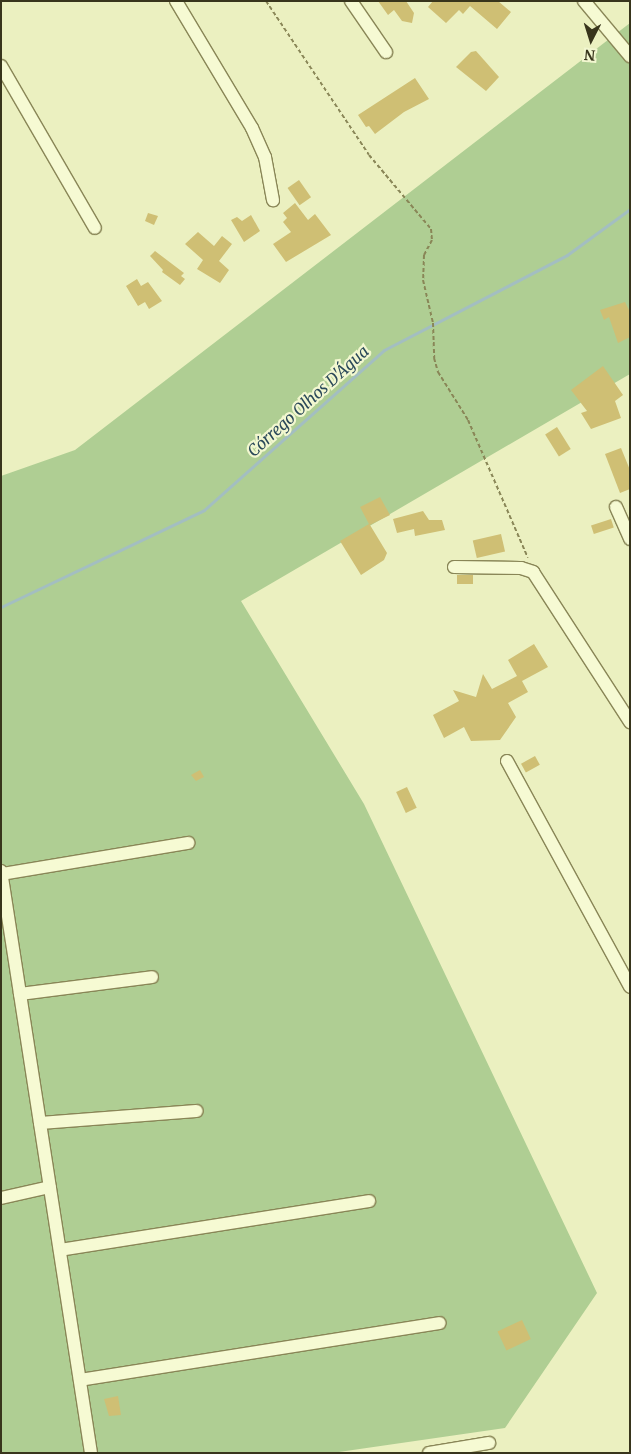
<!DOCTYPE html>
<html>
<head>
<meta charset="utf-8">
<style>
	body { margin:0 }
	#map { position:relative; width:631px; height:1454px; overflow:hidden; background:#ebf0c0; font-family:Merriweather,serif }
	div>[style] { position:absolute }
	.green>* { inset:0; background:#afce93 }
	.stream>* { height:3px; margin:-1.5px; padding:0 1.5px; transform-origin:1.5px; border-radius:1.5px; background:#a3bec1 }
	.building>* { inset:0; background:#cfbf74; transform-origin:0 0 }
	.path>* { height:2px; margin-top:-1px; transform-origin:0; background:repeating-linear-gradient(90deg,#898657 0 4px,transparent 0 6.5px) }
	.roads { filter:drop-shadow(1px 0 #898657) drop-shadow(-1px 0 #898657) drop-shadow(0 1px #898657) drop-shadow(0 -1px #898657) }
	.minor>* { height:12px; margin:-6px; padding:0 6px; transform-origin:6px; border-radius:6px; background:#f6fad3 }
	span { translate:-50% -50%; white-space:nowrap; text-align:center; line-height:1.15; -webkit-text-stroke:4.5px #f2f7d0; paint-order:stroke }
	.water-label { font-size:16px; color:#2b4959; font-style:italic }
	.frame { position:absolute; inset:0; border:2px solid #38351c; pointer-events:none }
	.north { position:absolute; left:566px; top:15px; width:50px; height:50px; -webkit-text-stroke:4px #f2f7d0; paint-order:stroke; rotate:185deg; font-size:14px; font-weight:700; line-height:20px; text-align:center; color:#38351c }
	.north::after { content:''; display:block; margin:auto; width:18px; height:22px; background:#38351c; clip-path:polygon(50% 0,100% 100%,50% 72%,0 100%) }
</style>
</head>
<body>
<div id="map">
	<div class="green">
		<i style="clip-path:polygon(630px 23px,630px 374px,241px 601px,364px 804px,597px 1293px,505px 1428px,332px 1453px,1px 1453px,1px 476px,75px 450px)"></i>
	</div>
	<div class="stream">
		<i style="left:1px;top:607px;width:225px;rotate:-25.5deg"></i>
		<i style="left:204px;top:510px;width:241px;rotate:-41.6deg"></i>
		<i style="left:384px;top:350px;width:206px;rotate:-27.4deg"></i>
		<i style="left:567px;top:255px;width:78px;rotate:-36.1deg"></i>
	</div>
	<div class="building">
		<i style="clip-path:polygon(378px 1px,406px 1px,414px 13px,412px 23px,402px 21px,394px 10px,388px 15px)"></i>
		<i style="clip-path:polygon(433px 1px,498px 1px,511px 12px,497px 29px,470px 6px,463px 14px,459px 10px,446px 23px,428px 7px)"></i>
		<i style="clip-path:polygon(476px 51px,499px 77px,486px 91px,456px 67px,471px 52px)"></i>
		<i style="clip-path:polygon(415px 78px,429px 99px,404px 112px,375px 134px,369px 126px,366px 127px,358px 115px)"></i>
		<i style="left:299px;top:180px;width:21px;height:14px;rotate:55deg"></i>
		<i style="clip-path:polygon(295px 203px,308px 220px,315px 214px,331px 235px,286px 262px,273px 244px,291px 232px,283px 222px,287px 218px,283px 213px)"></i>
		<i style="clip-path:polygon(148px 213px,158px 216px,154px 225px,145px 221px)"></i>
		<i style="clip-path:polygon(251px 215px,260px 231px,244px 242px,231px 220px,237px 217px,242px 221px)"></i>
		<i style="clip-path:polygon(198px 232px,214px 246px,222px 236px,232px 244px,219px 261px,229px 270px,220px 283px,197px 269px,203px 260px,185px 244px)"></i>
		<i style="clip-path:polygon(155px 251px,184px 273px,181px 276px,185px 279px,180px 285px,162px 272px,163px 270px,150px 256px)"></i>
		<i style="clip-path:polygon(137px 279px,141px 286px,148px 282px,162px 301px,149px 309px,145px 302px,138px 306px,126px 286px)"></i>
		<i style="clip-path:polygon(625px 302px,630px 312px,630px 337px,618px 343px,609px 317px,604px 320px,600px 310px)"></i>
		<i style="clip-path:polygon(603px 366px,623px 395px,615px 401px,621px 418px,591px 429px,581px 413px,587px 411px,571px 390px)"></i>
		<i style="left:557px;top:427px;width:26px;height:14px;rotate:58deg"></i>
		<i style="clip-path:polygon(621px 448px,630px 470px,630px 489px,620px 493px,605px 454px)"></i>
		<i style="clip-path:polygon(380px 497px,390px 515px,370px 525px,387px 553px,384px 560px,361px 575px,340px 541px,369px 524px,360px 507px)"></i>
		<i style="clip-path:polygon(423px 511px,429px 520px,442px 520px,445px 530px,415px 536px,414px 529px,397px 533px,393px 519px)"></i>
		<i style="left:611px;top:519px;width:9px;height:21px;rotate:72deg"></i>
		<i style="left:501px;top:534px;width:18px;height:29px;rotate:77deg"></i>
		<i style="left:457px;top:575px;width:16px;height:9px"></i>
		<i style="clip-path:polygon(534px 644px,548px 667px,522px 681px,528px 692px,508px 703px,516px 717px,500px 740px,471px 741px,464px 727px,444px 738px,433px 715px,459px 701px,453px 690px,476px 697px,483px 674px,492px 689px,517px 676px,508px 660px)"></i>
		<i style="left:535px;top:756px;width:10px;height:16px;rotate:61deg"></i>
		<i style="clip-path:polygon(200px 770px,204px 777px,196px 781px,191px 775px)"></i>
		<i style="left:407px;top:787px;width:23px;height:12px;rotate:65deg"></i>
		<i style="left:522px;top:1320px;width:21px;height:27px;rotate:65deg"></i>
		<i style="clip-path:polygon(118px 1396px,121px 1415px,109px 1416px,104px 1399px)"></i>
	</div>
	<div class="path">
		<i style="left:266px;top:1px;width:185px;rotate:56.2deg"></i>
		<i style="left:369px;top:155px;width:97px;rotate:50deg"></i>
		<i style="left:431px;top:229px;width:11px;rotate:85deg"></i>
		<i style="left:432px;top:240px;width:17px;rotate:118deg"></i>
		<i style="left:424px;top:255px;width:25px;rotate:92deg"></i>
		<i style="left:423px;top:280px;width:44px;rotate:76.9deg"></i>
		<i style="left:433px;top:323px;width:35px;rotate:88deg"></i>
		<i style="left:434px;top:358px;width:15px;rotate:74deg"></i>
		<i style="left:438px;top:372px;width:57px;rotate:58deg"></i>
		<i style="left:468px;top:420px;width:150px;rotate:66.5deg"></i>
	</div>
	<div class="roads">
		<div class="minor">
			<i style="left:176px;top:1px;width:148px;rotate:59.1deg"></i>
			<i style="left:252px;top:128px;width:32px;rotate:66deg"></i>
			<i style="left:265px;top:157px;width:44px;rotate:79.5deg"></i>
			<i style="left:351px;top:1px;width:62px;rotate:55.5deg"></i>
			<i style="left:584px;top:1px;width:72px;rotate:50.1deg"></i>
			<i style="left:1px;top:66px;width:187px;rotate:59.9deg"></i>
			<i style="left:616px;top:507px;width:35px;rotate:66deg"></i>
			<i style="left:454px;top:567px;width:67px;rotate:0.9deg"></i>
			<i style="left:521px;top:568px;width:13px;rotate:18deg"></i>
			<i style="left:533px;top:572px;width:179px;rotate:57.1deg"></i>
			<i style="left:507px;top:761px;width:257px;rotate:61.4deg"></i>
			<i style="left:1px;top:871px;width:589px;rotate:81.21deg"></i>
			<i style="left:2px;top:874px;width:189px;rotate:-9.5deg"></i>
			<i style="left:20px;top:994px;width:133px;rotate:-7.3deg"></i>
			<i style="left:40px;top:1123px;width:157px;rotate:-4.4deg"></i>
			<i style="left:1px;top:1198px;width:50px;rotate:-12.7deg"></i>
			<i style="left:60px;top:1250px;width:313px;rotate:-9deg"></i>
			<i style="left:80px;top:1380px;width:364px;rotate:-9deg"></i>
			<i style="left:429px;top:1453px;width:61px;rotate:-9.5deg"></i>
		</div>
	</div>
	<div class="water-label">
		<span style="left:308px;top:401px;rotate:-42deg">Córrego Olhos D'Água</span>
	</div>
	<div class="frame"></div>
	<div class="north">N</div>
</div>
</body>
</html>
